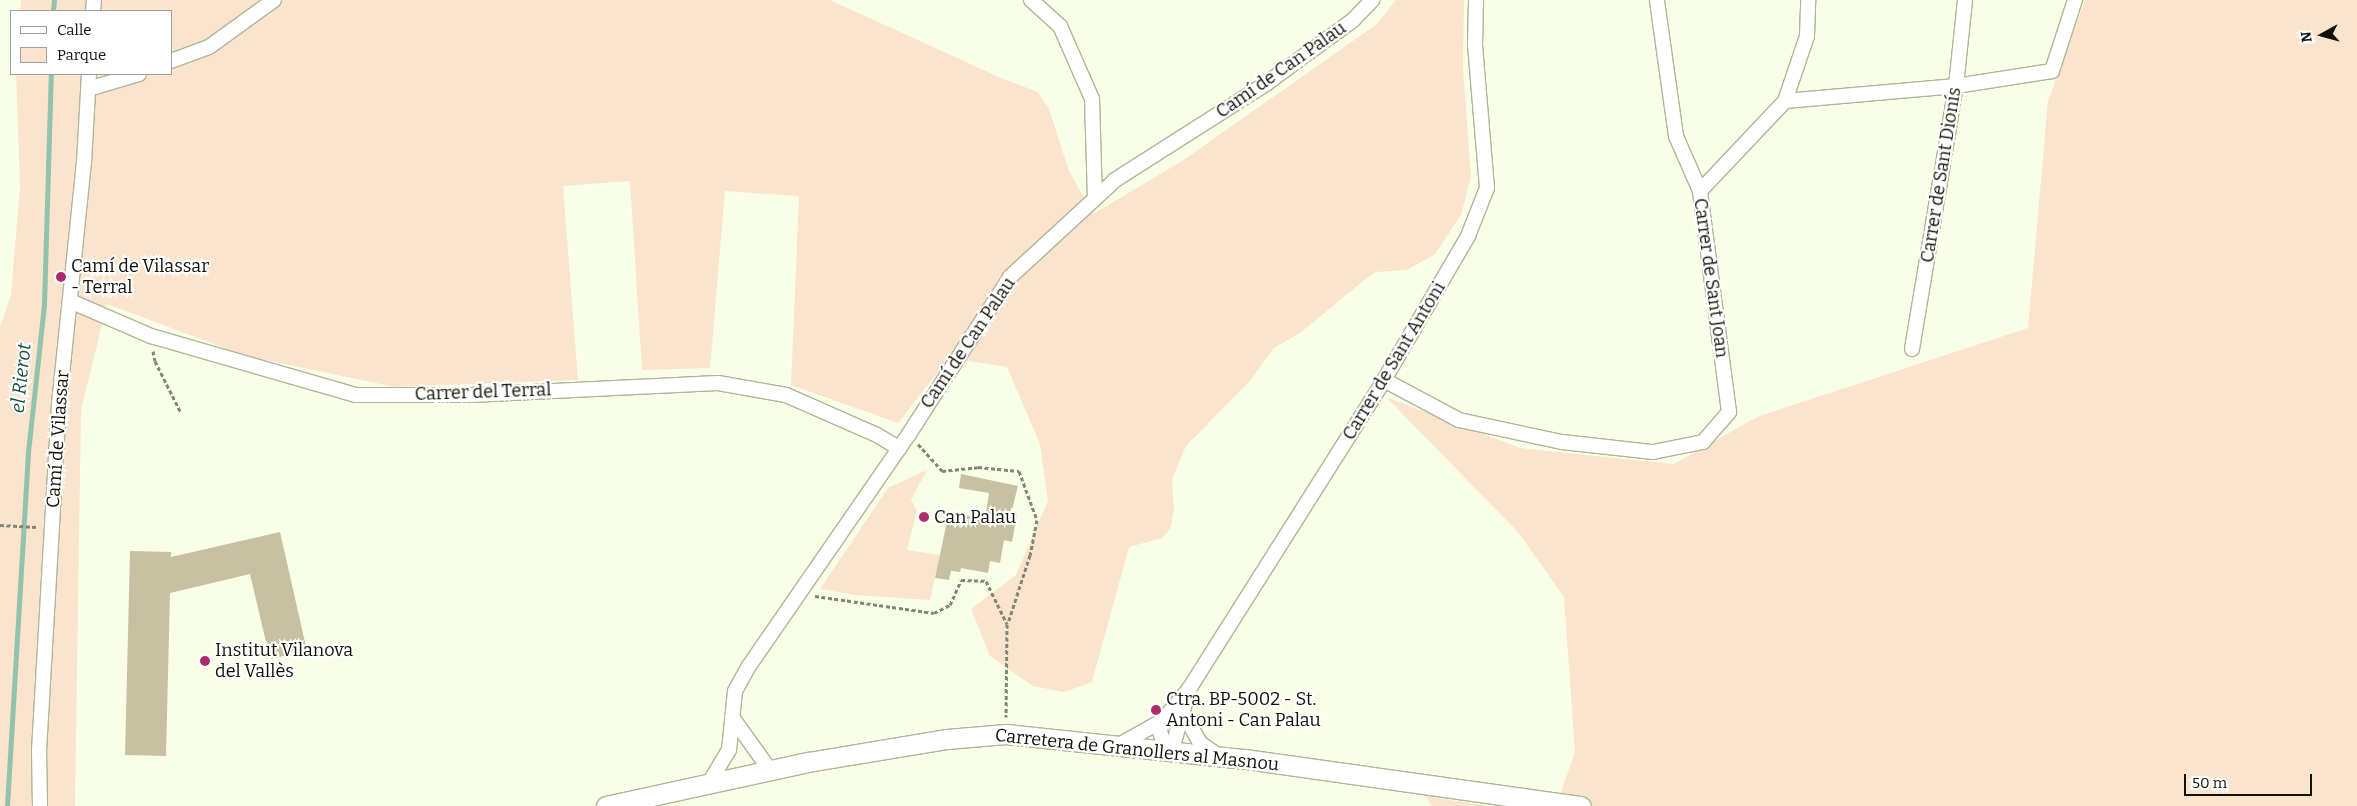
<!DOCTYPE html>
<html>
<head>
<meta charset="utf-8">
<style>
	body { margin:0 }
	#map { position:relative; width:2357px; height:806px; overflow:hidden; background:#f9ffe6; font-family:Bitter,serif }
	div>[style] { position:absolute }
	.green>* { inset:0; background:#fae4cd }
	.stream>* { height:5px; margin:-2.5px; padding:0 2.5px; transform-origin:2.5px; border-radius:2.5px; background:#93c2ad }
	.building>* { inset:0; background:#c8c0a2 }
	.path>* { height:3px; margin-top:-1.5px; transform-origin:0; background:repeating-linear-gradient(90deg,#828674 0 4px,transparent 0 6.5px) }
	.roads { filter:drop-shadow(1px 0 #afb699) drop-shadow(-1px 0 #afb699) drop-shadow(0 1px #afb699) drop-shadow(0 -1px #afb699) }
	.street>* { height:14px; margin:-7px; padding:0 7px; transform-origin:7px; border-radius:7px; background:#fff }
	.secondary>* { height:19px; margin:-9.5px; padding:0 9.5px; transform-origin:9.5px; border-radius:9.5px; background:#fff }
	.dots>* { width:14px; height:14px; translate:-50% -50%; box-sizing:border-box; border:2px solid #fff; border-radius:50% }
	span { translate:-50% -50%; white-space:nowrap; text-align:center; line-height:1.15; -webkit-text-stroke:4px #fff; paint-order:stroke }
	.street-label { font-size:18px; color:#101208 }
	.poi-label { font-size:18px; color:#101208 }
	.left { translate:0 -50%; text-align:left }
	.water-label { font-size:19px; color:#14513c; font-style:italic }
	.legend { position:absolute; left:10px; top:10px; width:162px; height:65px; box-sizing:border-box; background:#fff; border:1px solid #9fa09c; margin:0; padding:6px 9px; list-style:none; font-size:15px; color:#101208 }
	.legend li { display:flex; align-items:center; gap:10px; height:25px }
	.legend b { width:25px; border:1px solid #9fa09c }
	.north { position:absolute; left:2297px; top:10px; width:50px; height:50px; -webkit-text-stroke:4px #fff; paint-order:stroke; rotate:263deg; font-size:14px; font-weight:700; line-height:20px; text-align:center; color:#101208 }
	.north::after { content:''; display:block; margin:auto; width:18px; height:22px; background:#101208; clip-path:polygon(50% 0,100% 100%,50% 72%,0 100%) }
	.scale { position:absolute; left:2184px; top:774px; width:128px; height:22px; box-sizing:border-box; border:2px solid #101208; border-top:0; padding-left:6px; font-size:15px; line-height:18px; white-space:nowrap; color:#101208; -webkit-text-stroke:4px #fff; paint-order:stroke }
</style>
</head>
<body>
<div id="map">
	<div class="green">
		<i style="clip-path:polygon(21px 0,830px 0,1001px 78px,1038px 92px,1049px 109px,1069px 171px,1093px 214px,1182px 161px,1377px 24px,1396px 0,1464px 0,1463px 67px,1471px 177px,1461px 215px,1435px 254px,1407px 270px,1376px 272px,1368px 277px,1300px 333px,1274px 348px,1249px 382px,1186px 446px,1172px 480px,1174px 510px,1170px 529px,1162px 538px,1129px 547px,1092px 682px,1064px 692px,1033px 686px,990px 656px,971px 609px,1016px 575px,1048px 501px,1040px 444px,1007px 367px,949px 358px,898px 423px,791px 385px,799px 196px,725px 191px,710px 368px,642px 370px,630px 181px,563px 186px,578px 380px,395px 387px,246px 356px,107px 304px,81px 410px,75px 806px,0 806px,0 327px,11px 295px,20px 187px,16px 74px,171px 74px,171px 11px,20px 11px)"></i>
		<i style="clip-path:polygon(2085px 0,2357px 0,2357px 806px,1556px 806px,1575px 752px,1564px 597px,1518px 532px,1386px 397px,1520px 448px,1674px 464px,1757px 417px,2028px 328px,2048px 101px)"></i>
		<i style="clip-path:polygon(927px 470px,911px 500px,917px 511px,907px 550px,940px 555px,930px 600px,856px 595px,820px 589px,888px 488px)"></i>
		<i style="clip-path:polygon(1425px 796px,1488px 806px,1432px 806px)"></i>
	</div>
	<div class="stream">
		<i style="left:53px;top:11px;width:11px;rotate:-85deg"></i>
		<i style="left:7px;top:806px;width:355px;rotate:-86.6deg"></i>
		<i style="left:28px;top:452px;width:149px;rotate:-83.8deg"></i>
		<i style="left:44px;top:304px;width:230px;rotate:-88.3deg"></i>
	</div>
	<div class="building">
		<i style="clip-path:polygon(961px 474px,1018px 486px,1011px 514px,1017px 515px,1012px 542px,1004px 540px,1000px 563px,990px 561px,988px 573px,961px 568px,960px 572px,951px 571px,949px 580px,935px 578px,949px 512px,985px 519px,989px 493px,959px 488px)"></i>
		<i style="clip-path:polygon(280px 532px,307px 651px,270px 659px,250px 574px,170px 593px,166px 756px,125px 755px,130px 551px,171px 552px,171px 557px)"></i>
	</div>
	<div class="path">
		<i style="left:153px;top:351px;width:10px;rotate:79deg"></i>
		<i style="left:155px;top:361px;width:58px;rotate:63.4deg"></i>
		<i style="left:918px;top:444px;width:36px;rotate:48deg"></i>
		<i style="left:942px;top:471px;width:36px;rotate:-6deg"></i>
		<i style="left:978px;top:467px;width:41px;rotate:5.6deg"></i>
		<i style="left:1019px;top:471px;width:52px;rotate:69.8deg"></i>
		<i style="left:1037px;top:520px;width:36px;rotate:101deg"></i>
		<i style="left:1030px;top:555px;width:71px;rotate:107.9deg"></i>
		<i style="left:0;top:525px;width:37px;rotate:3deg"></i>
		<i style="left:815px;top:596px;width:120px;rotate:8.1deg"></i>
		<i style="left:934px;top:613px;width:18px;rotate:-27deg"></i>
		<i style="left:950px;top:605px;width:27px;rotate:-66deg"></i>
		<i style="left:961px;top:580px;width:25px;rotate:2deg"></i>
		<i style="left:986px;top:581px;width:48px;rotate:64deg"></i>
		<i style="left:1007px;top:624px;width:93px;rotate:90.6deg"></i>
	</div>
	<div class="roads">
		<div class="street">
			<i style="left:1031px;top:0;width:39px;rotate:42deg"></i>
			<i style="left:1060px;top:26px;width:80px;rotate:66.3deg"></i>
			<i style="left:1092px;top:99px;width:99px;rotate:88.3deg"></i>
			<i style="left:93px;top:11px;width:11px;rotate:-85deg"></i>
			<i style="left:171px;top:61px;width:40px;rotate:-20.2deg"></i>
			<i style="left:209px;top:47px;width:80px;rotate:-35.9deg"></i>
			<i style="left:88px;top:89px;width:53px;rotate:-16.4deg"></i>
			<i style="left:1785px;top:101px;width:172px;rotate:-5deg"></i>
			<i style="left:1956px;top:86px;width:97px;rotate:-8.9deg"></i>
			<i style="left:2052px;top:71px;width:75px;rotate:-72.1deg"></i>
			<i style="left:1700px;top:191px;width:124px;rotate:-46.6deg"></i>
			<i style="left:1785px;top:101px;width:69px;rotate:-71.3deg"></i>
			<i style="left:1807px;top:36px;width:36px;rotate:-88deg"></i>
			<i style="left:70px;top:301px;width:88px;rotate:23.4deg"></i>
			<i style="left:151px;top:336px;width:213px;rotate:16.1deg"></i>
			<i style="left:356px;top:395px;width:115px"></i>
			<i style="left:471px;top:395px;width:247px;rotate:-2.8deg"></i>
			<i style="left:718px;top:383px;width:69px;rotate:10deg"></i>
			<i style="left:786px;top:395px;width:99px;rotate:23.7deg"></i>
			<i style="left:877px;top:435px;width:26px;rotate:31deg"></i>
			<i style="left:1912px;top:349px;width:267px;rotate:-80.5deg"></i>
			<i style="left:1956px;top:86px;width:86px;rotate:-84deg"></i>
			<i style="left:1384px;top:380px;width:85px;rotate:28.1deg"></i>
			<i style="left:1459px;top:420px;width:105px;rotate:12.1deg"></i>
			<i style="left:1562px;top:442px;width:92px;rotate:6.3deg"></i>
			<i style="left:1653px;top:452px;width:51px;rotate:-11.3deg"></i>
			<i style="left:1703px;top:442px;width:40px;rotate:-49deg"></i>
			<i style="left:1729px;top:412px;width:223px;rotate:-97.5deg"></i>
			<i style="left:1700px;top:191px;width:60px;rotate:-113.6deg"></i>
			<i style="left:1676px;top:136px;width:137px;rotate:-98deg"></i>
			<i style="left:1184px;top:714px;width:33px;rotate:61deg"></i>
			<i style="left:1200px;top:743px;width:21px;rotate:35deg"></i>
			<i style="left:732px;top:717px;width:65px;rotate:54.4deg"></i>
			<i style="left:1162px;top:721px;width:11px;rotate:100deg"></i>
			<i style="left:1160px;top:732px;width:20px;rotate:70deg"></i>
			<i style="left:1167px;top:751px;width:8px;rotate:-40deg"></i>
			<i style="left:1173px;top:746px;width:59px;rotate:-74.3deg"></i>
			<i style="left:1117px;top:746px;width:51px;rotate:-29.1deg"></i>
			<i style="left:1162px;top:721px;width:42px;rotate:-49.8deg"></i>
			<i style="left:1189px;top:689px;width:365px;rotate:-57.7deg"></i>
			<i style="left:1384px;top:380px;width:167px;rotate:-59.7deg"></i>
			<i style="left:1468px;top:236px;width:52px;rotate:-68.4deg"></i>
			<i style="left:1487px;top:188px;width:144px;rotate:-94.8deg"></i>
			<i style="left:1475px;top:45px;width:45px;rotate:-88.7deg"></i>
			<i style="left:709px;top:783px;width:39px;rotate:-59deg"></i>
			<i style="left:729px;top:750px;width:59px;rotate:-84.2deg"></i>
			<i style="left:735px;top:691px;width:29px;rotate:-61deg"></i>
			<i style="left:749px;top:666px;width:282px;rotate:-55.4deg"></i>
			<i style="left:909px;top:434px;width:187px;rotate:-57.2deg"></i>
			<i style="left:1010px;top:277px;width:143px;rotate:-42.7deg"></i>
			<i style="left:1115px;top:180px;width:180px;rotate:-32.5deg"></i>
			<i style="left:1267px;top:83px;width:107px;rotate:-36.2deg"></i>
			<i style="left:1353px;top:20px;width:28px;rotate:-46deg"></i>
			<i style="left:40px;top:806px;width:55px;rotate:-91deg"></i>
			<i style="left:39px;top:751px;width:348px;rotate:-86.7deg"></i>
			<i style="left:59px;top:404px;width:242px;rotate:-84.1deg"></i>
			<i style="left:84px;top:163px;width:89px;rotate:-86.8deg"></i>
		</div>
		<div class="secondary">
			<i style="left:606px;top:806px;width:207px;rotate:-12.3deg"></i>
			<i style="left:808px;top:762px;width:141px;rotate:-9.4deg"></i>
			<i style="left:947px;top:739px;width:59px;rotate:-4.8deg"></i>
			<i style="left:1006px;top:734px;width:240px;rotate:6deg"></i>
			<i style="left:1245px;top:759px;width:339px;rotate:8deg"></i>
		</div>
	</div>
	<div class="dots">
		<i style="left:61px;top:277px;background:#b12a6c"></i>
		<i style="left:924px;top:517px;background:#b12a6c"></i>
		<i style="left:205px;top:661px;background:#b12a6c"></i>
		<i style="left:1156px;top:710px;background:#b12a6c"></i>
	</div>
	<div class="street-label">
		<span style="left:1281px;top:70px;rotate:-35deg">Camí de Can Palau</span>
		<span style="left:1941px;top:175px;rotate:-81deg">Carrer de Sant Dionís</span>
		<span style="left:1711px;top:278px;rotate:82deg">Carrer de Sant Joan</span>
		<span style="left:968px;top:343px;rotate:-56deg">Camí de Can Palau</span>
		<span style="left:1394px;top:361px;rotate:-59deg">Carrer de Sant Antoni</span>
		<span style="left:483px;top:392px;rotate:-2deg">Carrer del Terral</span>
		<span style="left:58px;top:439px;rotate:-86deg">Camí de Vilassar</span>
		<span style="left:1137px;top:750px;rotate:6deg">Carretera de Granollers al Masnou</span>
	</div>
	<div class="poi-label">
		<span class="left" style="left:71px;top:277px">Camí de Vilassar<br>- Terral</span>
		<span class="left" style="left:934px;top:517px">Can Palau</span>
		<span class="left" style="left:215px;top:661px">Institut Vilanova<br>del Vallès</span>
		<span class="left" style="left:1166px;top:710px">Ctra. BP-5002 - St.<br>Antoni - Can Palau</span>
	</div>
	<div class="water-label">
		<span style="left:21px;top:378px;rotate:-84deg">el Rierot</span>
	</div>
	<ul class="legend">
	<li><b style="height:6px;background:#fff"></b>Calle</li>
	<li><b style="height:14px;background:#fae4cd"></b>Parque</li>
	</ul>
	<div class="north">N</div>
	<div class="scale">50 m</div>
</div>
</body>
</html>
